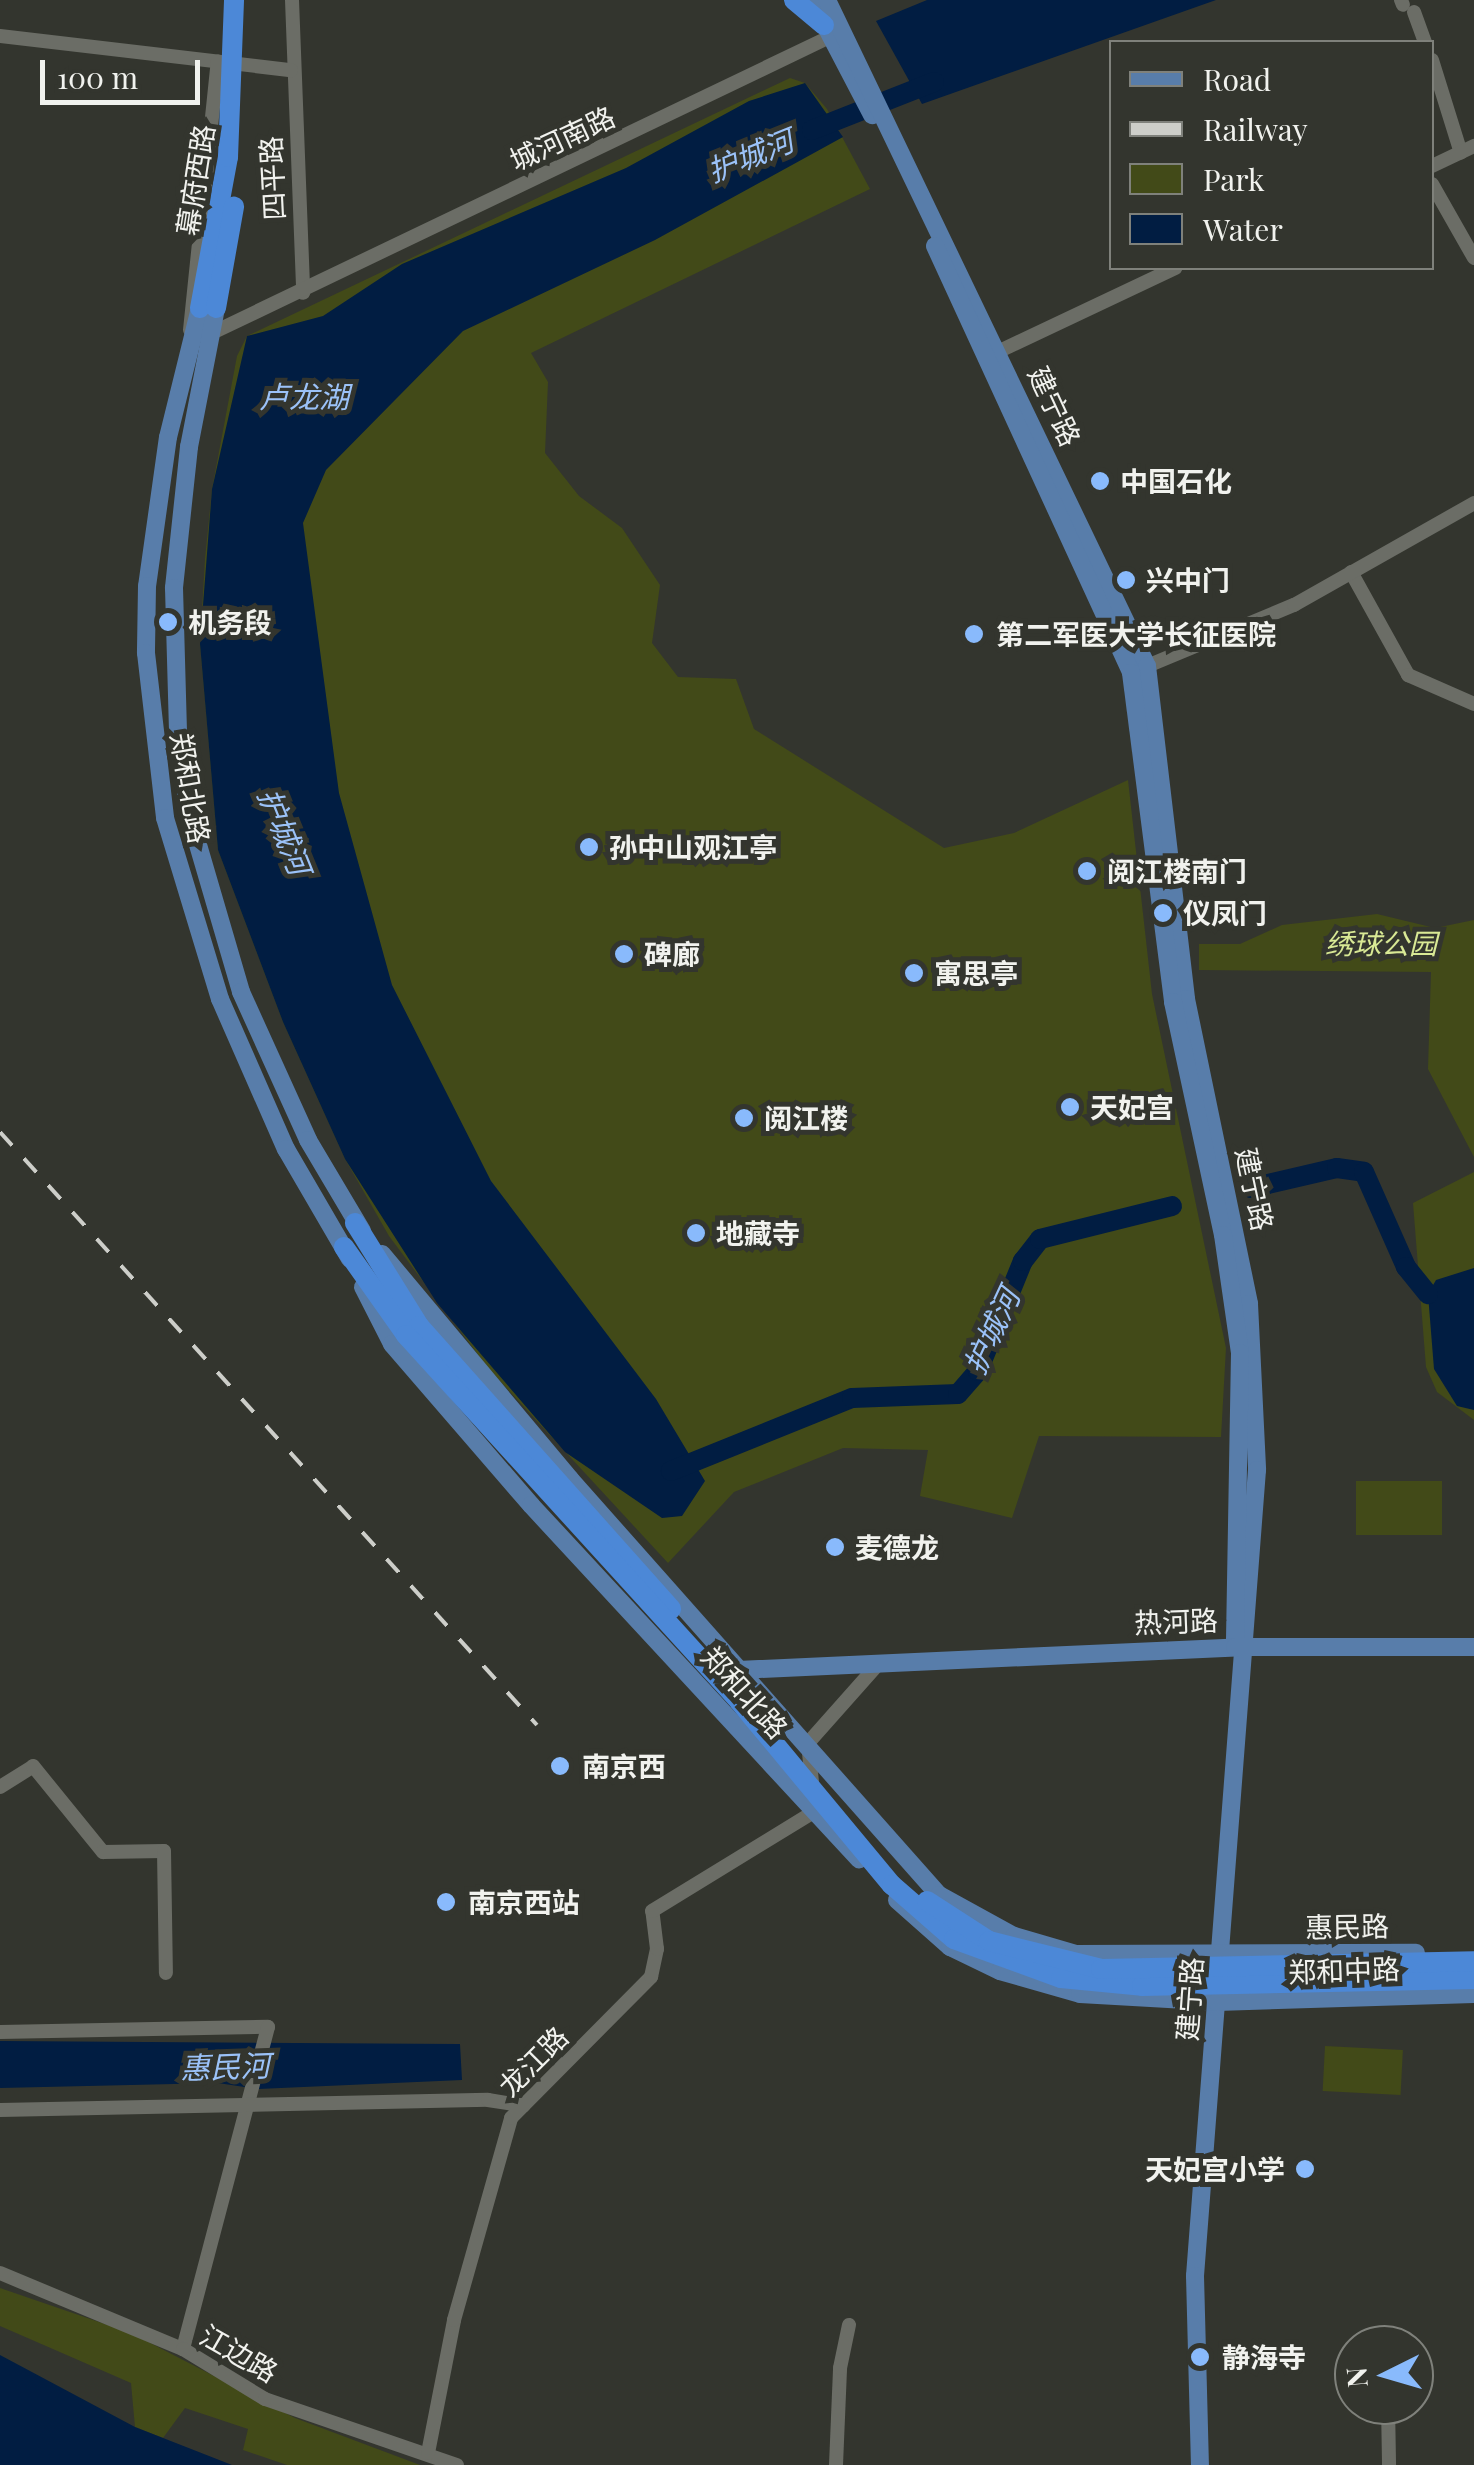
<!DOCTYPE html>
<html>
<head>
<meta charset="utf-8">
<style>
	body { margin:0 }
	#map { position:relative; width:1474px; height:2465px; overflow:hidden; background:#33352e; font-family:"Playfair Display","Noto Sans SC",serif }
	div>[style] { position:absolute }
	.green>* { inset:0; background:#424a18; transform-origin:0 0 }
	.water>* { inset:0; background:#011d42 }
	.river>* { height:20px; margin:-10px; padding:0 10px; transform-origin:10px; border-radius:10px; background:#011d42 }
	.minor>* { height:14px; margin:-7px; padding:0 7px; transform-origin:7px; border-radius:7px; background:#6b6d66 }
	.major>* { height:18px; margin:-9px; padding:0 9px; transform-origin:9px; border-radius:9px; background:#587daa }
	.highway>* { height:20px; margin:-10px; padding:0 10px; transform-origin:10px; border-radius:10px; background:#4c88d7 }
	.rail>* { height:4px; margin-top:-2px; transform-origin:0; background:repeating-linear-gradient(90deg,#cdcec9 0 18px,transparent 0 36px) }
	.dots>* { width:28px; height:28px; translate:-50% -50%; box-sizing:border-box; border:5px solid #33352e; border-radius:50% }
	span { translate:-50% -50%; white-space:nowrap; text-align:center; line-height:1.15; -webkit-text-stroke:10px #33352e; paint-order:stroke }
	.street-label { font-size:28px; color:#f1f2ee }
	.poi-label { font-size:28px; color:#f1f2ee; font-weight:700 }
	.left { translate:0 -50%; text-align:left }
	.right { translate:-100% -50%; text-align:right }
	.park-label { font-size:28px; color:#d9e995; font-style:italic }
	.water-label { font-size:30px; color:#9bc2f8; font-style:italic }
	.legend { position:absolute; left:1109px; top:40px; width:325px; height:230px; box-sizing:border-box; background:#33352e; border:2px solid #7f817b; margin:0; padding:12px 18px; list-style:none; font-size:30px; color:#f1f2ee }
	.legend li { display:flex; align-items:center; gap:20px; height:50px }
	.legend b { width:50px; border:2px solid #7f817b }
	.north { position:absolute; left:1334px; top:2325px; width:100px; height:100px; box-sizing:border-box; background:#33352e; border:2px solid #7f817b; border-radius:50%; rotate:265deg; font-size:28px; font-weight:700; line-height:40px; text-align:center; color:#f1f2ee }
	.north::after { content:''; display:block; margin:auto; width:35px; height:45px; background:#89bafc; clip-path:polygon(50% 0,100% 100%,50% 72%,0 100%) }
	.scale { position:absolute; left:40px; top:60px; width:160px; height:45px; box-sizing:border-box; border:5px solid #f1f2ee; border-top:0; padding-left:12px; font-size:30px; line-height:35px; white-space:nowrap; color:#f1f2ee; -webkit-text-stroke:8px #33352e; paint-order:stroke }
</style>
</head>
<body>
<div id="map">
	<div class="green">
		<i style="clip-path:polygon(790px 78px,805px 83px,827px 109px,870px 189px,531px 353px,548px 382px,545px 453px,579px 496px,622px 528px,660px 585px,652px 643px,678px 677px,736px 679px,754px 729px,944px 848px,1014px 833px,1128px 780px,1152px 994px,1226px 1348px,1221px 1437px,1039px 1436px,1012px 1518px,920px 1496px,928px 1450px,843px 1448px,734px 1492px,668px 1563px,488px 1368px,389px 1236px,345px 1159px,283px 1022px,218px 850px,200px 644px,205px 559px,212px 489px,237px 356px,247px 336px)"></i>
		<i style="clip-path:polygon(1377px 914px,1435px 928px,1474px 920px,1474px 1157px,1428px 1069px,1431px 972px,1199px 970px,1199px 944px,1240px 944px,1282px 925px)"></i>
		<i style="clip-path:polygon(1474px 1172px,1474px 1420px,1437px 1392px,1426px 1367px,1413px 1203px)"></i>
		<i style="left:1356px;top:1481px;width:86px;height:54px"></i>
		<i style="left:1325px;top:2046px;width:78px;height:45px;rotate:3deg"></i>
		<i style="clip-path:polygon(0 2288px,131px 2333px,295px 2418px,420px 2465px,287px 2465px,243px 2450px,248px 2429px,185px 2408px,163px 2438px,135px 2427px,131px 2383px,0 2326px)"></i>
	</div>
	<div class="water">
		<i style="clip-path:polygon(927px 0,1216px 0,922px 104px,876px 21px)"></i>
		<i style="clip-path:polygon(805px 83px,843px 137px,655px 240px,463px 331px,326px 470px,303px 523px,339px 793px,392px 985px,491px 1181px,656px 1399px,705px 1481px,682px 1516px,662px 1518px,565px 1452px,437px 1303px,345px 1159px,283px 1022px,218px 850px,200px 644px,212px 489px,247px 336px,323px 316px,402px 264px,626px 168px,749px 101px)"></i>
		<i style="clip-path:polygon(1474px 1268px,1474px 1410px,1457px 1406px,1434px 1369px,1428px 1294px,1436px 1280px)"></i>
		<i style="clip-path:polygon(0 2041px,460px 2044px,462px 2080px,258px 2089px,218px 2083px,0 2088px)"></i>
		<i style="clip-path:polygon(0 2355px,135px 2427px,232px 2465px,0 2465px)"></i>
	</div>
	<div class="river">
		<i style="left:812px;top:130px;width:131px;rotate:-21.5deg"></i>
		<i style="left:1251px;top:1188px;width:88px;rotate:-13.1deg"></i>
		<i style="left:1337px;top:1168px;width:27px;rotate:8deg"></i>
		<i style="left:1364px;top:1172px;width:104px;rotate:66.1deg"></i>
		<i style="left:1406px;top:1267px;width:35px;rotate:51deg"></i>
		<i style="left:671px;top:1471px;width:195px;rotate:-22deg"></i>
		<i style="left:852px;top:1398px;width:106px;rotate:-2.2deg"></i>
		<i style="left:958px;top:1394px;width:30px;rotate:-49deg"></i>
		<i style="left:978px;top:1371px;width:119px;rotate:-67.8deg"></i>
		<i style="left:1023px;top:1261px;width:28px;rotate:-52deg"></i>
		<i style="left:1040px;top:1239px;width:136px;rotate:-14deg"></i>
	</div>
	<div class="minor">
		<i style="left:292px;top:0;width:293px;rotate:87.8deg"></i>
		<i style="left:1401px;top:0;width:5px;rotate:68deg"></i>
		<i style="left:1414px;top:12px;width:32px;rotate:70deg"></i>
		<i style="left:0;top:36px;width:293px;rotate:6.7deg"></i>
		<i style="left:1432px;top:60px;width:97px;rotate:72.7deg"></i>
		<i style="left:1432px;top:166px;width:47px;rotate:-25.5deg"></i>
		<i style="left:1432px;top:184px;width:85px;rotate:60.4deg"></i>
		<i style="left:190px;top:330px;width:270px;rotate:-84.1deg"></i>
		<i style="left:212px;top:333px;width:694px;rotate:-25.61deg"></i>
		<i style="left:991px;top:355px;width:204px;rotate:-25.3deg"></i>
		<i style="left:1351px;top:572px;width:118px;rotate:61deg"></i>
		<i style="left:1408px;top:675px;width:72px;rotate:23.7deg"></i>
		<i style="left:1140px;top:669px;width:167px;rotate:-22.6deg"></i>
		<i style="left:1294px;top:605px;width:207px;rotate:-29.5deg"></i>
		<i style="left:0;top:1787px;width:39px;rotate:-32deg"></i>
		<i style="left:33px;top:1766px;width:111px;rotate:50.9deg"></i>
		<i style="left:103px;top:1852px;width:61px;rotate:-0.9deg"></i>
		<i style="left:164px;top:1851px;width:122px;rotate:89.1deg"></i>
		<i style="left:0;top:2032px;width:268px;rotate:-1.1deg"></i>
		<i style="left:268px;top:2027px;width:333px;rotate:104.8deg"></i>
		<i style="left:0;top:2110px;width:488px;rotate:-1.2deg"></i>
		<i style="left:488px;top:2100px;width:36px;rotate:9deg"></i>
		<i style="left:0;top:2273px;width:198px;rotate:22.6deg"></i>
		<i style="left:183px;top:2349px;width:96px;rotate:31.4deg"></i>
		<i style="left:265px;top:2399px;width:203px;rotate:19deg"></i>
		<i style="left:1388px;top:2405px;width:60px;rotate:89deg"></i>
		<i style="left:428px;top:2453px;width:136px;rotate:-78.9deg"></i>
		<i style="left:454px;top:2320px;width:210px;rotate:-74.2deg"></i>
		<i style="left:511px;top:2118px;width:199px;rotate:-45.2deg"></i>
		<i style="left:651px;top:1977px;width:29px;rotate:-78deg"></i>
		<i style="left:657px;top:1949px;width:38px;rotate:-97deg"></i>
		<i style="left:652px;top:1911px;width:191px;rotate:-31.5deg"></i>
		<i style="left:815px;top:1811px;width:68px;rotate:-95.9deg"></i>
		<i style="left:808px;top:1743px;width:108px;rotate:-48.4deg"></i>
		<i style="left:836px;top:2465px;width:97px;rotate:-87.6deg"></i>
		<i style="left:840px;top:2368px;width:44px;rotate:-78.2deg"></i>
	</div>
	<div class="major">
		<i style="left:812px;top:0;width:130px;rotate:62.4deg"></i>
		<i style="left:827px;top:0;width:739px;rotate:64.34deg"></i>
		<i style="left:1147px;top:666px;width:335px;rotate:83.3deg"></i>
		<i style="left:1186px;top:999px;width:311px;rotate:78.3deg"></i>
		<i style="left:1249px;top:1304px;width:166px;rotate:87.2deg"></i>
		<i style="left:1257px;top:1470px;width:808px;rotate:94.4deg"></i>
		<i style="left:1195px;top:2276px;width:189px;rotate:88.5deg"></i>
		<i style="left:935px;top:246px;width:470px;rotate:65.3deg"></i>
		<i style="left:1131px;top:673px;width:332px;rotate:82.7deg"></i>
		<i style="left:1173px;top:1002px;width:238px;rotate:77.9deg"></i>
		<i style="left:1223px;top:1235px;width:119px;rotate:81.8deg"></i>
		<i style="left:1240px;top:1353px;width:294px;rotate:91deg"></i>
		<i style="left:200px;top:308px;width:133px;rotate:103.9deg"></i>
		<i style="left:168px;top:437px;width:150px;rotate:98deg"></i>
		<i style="left:147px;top:586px;width:67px;rotate:90.9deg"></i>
		<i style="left:146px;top:653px;width:166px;rotate:83.4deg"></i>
		<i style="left:165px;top:818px;width:189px;rotate:73.1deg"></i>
		<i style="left:220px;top:999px;width:164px;rotate:66.3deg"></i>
		<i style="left:286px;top:1149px;width:127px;rotate:59.8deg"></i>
		<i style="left:216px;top:308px;width:142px;rotate:101deg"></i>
		<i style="left:189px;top:447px;width:142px;rotate:96.1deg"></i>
		<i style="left:174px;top:588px;width:146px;rotate:88.4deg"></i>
		<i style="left:178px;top:734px;width:81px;rotate:82.2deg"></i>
		<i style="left:189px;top:814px;width:185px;rotate:73.7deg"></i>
		<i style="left:241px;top:992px;width:162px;rotate:65.6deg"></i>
		<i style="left:308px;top:1140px;width:106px;rotate:59.3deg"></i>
		<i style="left:382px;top:1254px;width:293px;rotate:50.1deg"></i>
		<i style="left:570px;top:1479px;width:556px;rotate:48.43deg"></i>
		<i style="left:939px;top:1895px;width:85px;rotate:28.7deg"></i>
		<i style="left:1014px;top:1936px;width:65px;rotate:16.2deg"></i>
		<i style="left:1076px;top:1954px;width:340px;rotate:-0.2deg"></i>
		<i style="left:363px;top:1287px;width:64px;rotate:63deg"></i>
		<i style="left:392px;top:1344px;width:213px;rotate:49.2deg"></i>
		<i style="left:531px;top:1505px;width:483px;rotate:47.2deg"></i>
		<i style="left:738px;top:1670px;width:498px;rotate:-2.6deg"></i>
		<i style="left:1235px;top:1647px;width:239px"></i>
		<i style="left:897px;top:1900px;width:71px;rotate:41.6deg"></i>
		<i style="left:950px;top:1947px;width:55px;rotate:25.6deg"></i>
		<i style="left:1000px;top:1971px;width:83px;rotate:16deg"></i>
		<i style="left:1080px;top:1994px;width:137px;rotate:3.3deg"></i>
		<i style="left:1217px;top:2002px;width:257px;rotate:-1.8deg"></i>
	</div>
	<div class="highway">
		<i style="left:794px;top:0;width:39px;rotate:40deg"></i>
		<i style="left:200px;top:308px;width:154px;rotate:-79.5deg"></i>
		<i style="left:228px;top:157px;width:157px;rotate:-87.8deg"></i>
		<i style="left:216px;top:308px;width:103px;rotate:-79.9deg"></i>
		<i style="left:355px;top:1223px;width:121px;rotate:58.1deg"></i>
		<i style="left:419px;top:1326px;width:379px;rotate:48.3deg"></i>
		<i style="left:344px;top:1247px;width:108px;rotate:54.8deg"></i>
		<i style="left:406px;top:1335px;width:495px;rotate:47.7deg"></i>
		<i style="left:739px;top:1701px;width:239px;rotate:50.3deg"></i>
		<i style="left:892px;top:1885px;width:82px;rotate:41.1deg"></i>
		<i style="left:954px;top:1939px;width:114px;rotate:20deg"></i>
		<i style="left:1061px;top:1978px;width:81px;rotate:5.6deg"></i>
		<i style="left:1142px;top:1986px;width:332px;rotate:-1.2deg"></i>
		<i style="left:927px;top:1901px;width:74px;rotate:32.8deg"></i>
		<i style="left:989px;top:1941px;width:115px;rotate:14deg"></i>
		<i style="left:1101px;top:1969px;width:373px;rotate:-1.2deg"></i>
	</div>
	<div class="rail">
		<i style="left:0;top:1132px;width:800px;rotate:47.84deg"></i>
	</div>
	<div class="dots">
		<i style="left:1100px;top:481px;background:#89bafc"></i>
		<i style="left:1126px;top:580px;background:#89bafc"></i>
		<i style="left:168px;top:622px;background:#89bafc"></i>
		<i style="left:974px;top:634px;background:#89bafc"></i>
		<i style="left:589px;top:847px;background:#89bafc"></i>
		<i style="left:1087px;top:871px;background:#89bafc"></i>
		<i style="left:1163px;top:913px;background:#89bafc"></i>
		<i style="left:624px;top:954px;background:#89bafc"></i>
		<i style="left:914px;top:973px;background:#89bafc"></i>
		<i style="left:1070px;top:1107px;background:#89bafc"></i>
		<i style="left:744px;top:1118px;background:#89bafc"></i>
		<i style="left:696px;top:1233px;background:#89bafc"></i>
		<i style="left:835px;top:1547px;background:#89bafc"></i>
		<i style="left:560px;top:1766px;background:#89bafc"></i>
		<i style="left:446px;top:1902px;background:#89bafc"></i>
		<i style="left:1305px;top:2169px;background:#89bafc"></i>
		<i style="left:1200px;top:2357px;background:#89bafc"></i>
	</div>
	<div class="street-label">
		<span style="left:562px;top:138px;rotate:-25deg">城河南路</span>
		<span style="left:272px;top:178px;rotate:-93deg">四平路</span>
		<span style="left:195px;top:180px;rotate:-81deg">幕府西路</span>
		<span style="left:1055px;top:406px;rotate:65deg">建宁路</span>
		<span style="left:191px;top:788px;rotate:80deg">郑和北路</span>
		<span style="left:1255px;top:1189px;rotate:78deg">建宁路</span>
		<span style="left:1176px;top:1621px;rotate:-2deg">热河路</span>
		<span style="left:745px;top:1692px;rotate:48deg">郑和北路</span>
		<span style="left:1347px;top:1926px;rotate:-1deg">惠民路</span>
		<span style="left:1344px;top:1970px;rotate:-2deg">郑和中路</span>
		<span style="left:1189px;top:1999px;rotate:-86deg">建宁路</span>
		<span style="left:533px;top:2061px;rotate:-45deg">龙江路</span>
		<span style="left:239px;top:2353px;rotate:30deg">江边路</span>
	</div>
	<div class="poi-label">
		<span class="left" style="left:1120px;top:481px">中国石化</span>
		<span class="left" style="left:1146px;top:580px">兴中门</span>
		<span class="left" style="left:188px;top:622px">机务段</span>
		<span class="left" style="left:996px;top:634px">第二军医大学长征医院</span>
		<span class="left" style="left:609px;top:847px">孙中山观江亭</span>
		<span class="left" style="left:1107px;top:871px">阅江楼南门</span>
		<span class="left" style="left:1183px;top:913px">仪凤门</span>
		<span class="left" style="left:644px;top:954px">碑廊</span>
		<span class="left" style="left:934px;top:973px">寓思亭</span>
		<span class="left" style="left:1090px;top:1107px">天妃宫</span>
		<span class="left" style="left:764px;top:1118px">阅江楼</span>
		<span class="left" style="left:716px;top:1233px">地藏寺</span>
		<span class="left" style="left:855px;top:1547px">麦德龙</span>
		<span class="left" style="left:582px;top:1766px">南京西</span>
		<span class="left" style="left:468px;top:1902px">南京西站</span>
		<span class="right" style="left:1285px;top:2169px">天妃宫小学</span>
		<span class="left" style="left:1222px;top:2357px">静海寺</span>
	</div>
	<div class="park-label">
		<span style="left:1381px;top:943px">绣球公园</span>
	</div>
	<div class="water-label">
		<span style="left:750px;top:155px;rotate:-22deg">护城河</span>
		<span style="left:304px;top:396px">卢龙湖</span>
		<span style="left:285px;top:831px;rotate:68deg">护城河</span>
		<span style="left:991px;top:1331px;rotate:-65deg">护城河</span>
		<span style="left:225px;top:2066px;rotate:-2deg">惠民河</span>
	</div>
	<ul class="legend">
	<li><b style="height:12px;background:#587daa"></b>Road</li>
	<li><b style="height:12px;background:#cdcec9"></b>Railway</li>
	<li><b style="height:28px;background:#424a18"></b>Park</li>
	<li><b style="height:28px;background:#011d42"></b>Water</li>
	</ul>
	<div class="north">N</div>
	<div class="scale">100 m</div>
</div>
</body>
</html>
